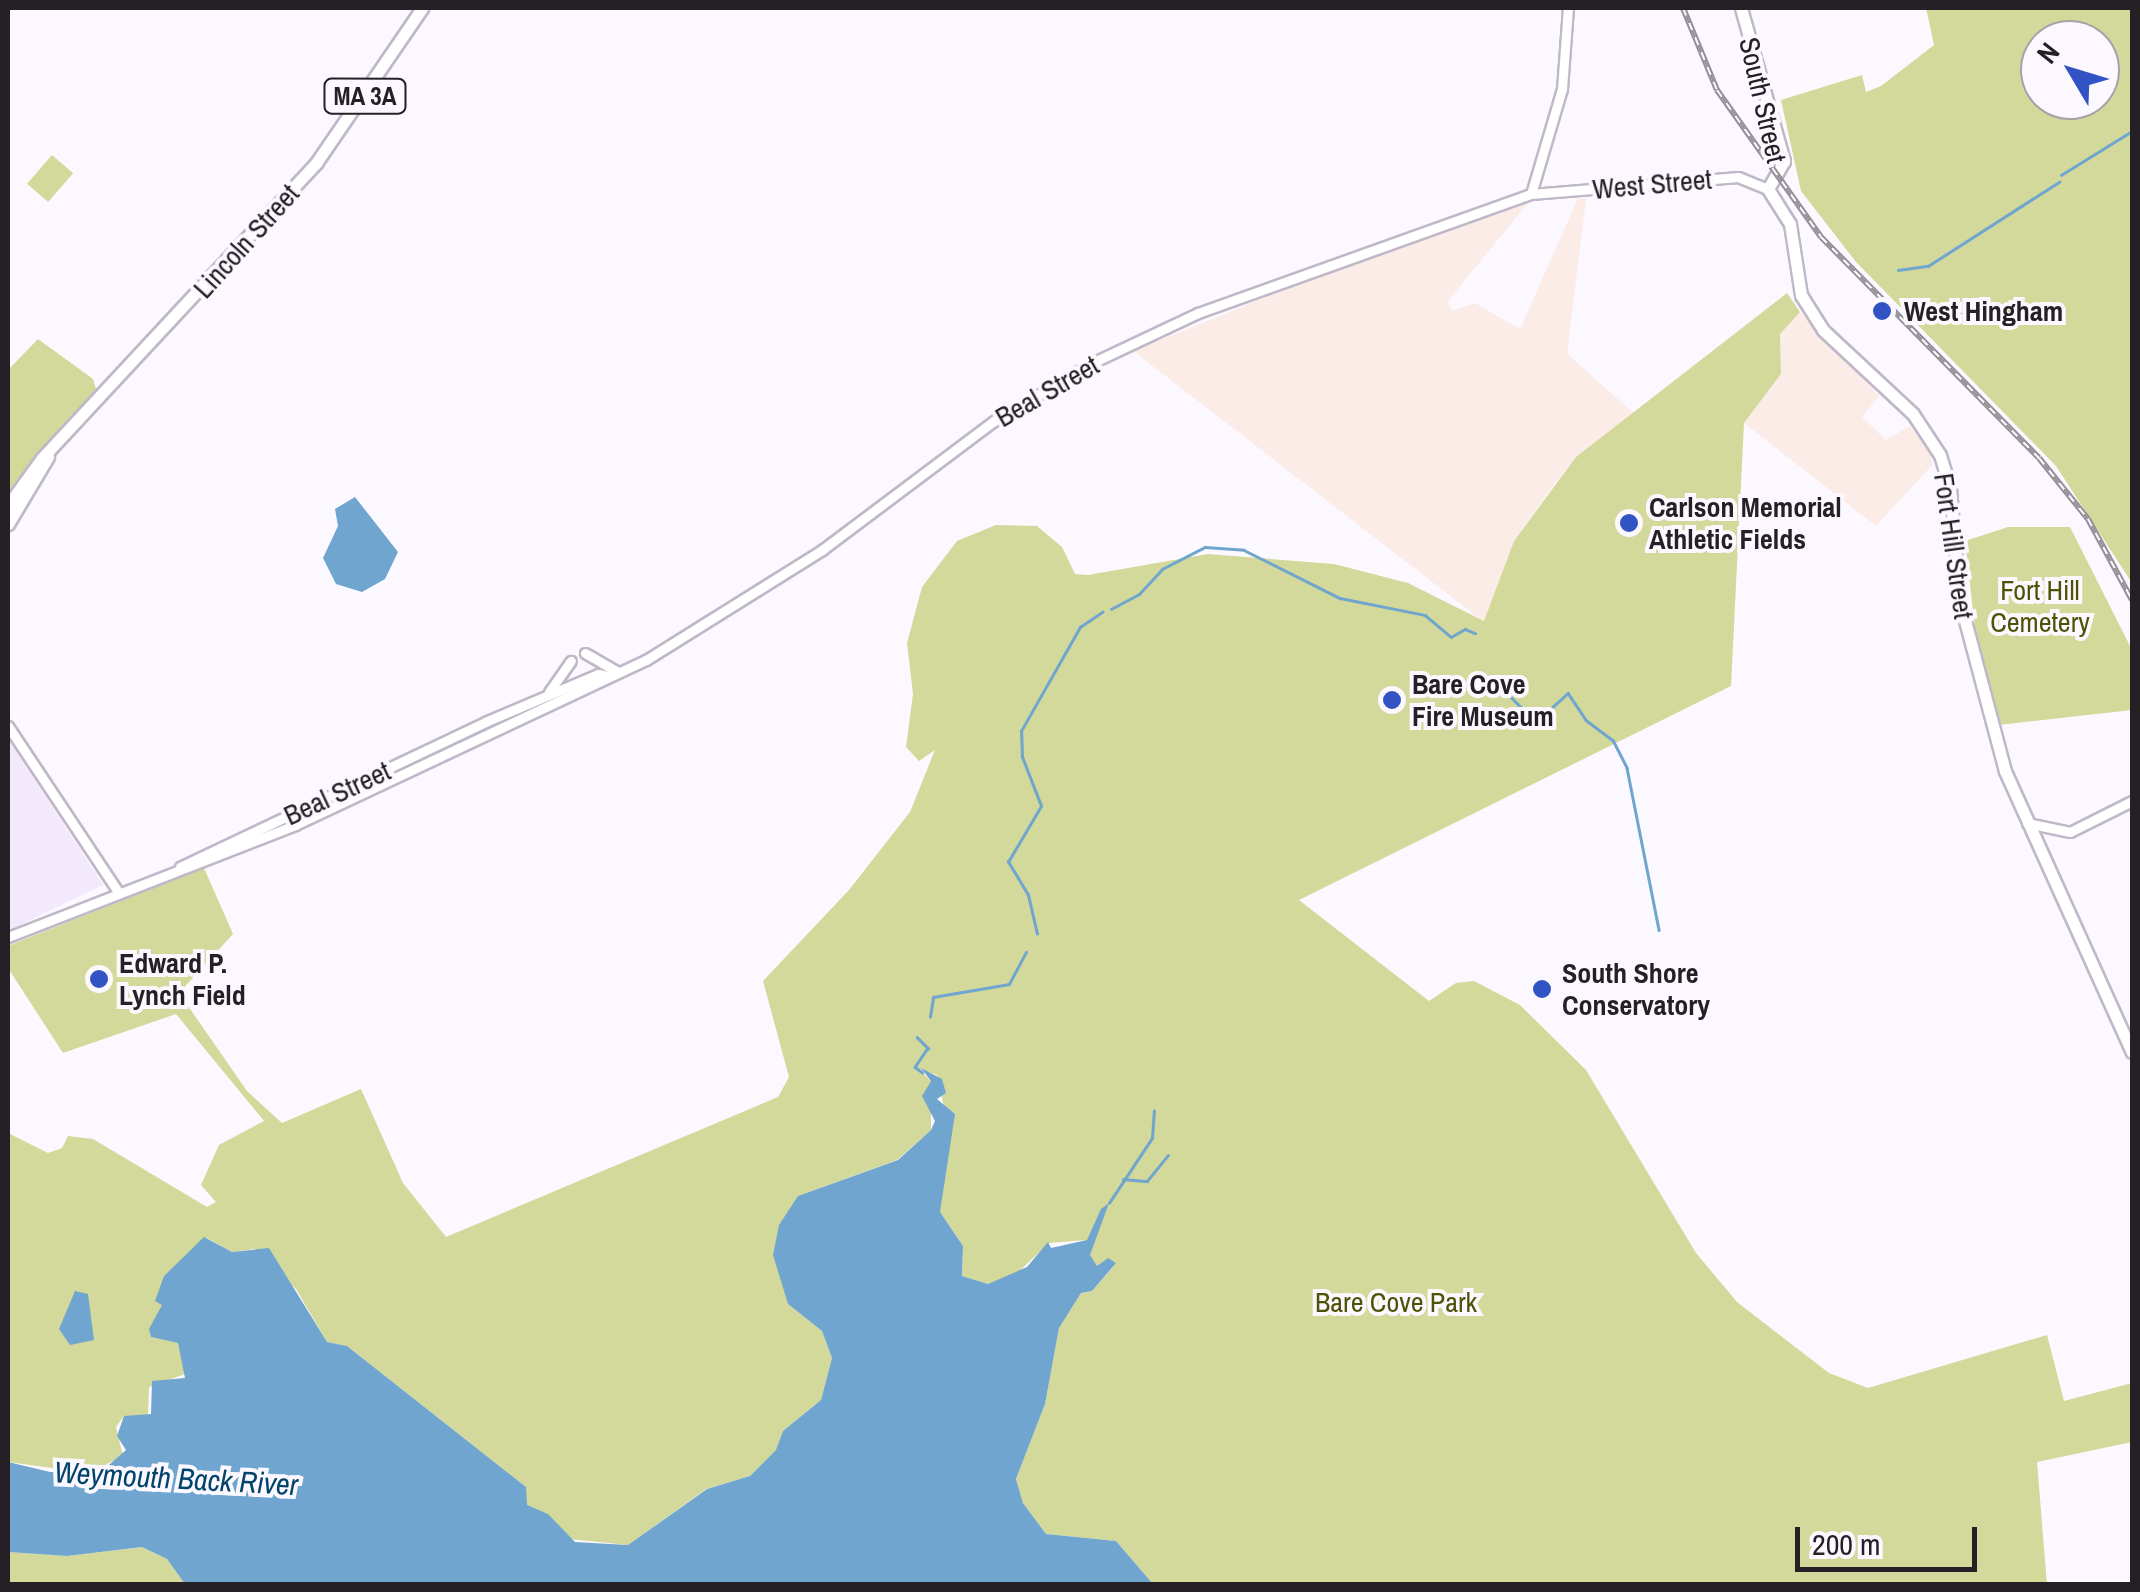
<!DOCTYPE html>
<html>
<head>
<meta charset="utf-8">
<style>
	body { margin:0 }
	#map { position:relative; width:2140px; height:1592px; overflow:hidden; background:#fcf8ff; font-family:"Archivo Narrow",sans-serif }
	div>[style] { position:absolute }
	.built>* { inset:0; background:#f3e9fc }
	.industrial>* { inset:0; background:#fcece7 }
	.green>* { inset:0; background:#d3d99a; transform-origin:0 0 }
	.water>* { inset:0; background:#6fa5cf }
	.stream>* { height:2.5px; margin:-1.25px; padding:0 1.25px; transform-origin:1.25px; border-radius:1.25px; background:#6fa5cf }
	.roads { filter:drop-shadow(2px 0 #c0b8c8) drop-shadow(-2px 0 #c0b8c8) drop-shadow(0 2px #c0b8c8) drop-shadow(0 -2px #c0b8c8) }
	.minor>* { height:9px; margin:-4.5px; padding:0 4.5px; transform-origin:4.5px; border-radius:4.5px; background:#fff }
	.major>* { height:11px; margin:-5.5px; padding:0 5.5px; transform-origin:5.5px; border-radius:5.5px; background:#fff }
	.rail>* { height:6px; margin-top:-3px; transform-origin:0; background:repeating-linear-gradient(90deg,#fcf8ff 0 8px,#938f96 0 16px); box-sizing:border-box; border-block:2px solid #938f96 }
	.dots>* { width:28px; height:28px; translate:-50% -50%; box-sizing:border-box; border:5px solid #fcf8ff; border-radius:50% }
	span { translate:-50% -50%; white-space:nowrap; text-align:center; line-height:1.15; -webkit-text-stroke:8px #fcf8ff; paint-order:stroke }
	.shield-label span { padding:2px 8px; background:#fcf8ff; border:2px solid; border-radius:8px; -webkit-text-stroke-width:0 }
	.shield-label { font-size:25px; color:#242026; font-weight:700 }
	.street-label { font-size:28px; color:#242026 }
	.poi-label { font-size:28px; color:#242026; font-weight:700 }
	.left { translate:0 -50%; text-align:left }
	.park-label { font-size:28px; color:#4f5206 }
	.water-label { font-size:30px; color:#00446b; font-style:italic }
	.frame { position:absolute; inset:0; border:10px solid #242026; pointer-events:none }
	.north { position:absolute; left:2020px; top:20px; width:100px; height:100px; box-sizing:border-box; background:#fcf8ff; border:2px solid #a6a2a8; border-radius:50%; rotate:308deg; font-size:28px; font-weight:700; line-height:40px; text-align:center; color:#242026 }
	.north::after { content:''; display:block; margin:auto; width:35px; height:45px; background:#3153c3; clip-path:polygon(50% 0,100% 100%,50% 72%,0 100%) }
	.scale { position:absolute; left:1795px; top:1527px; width:182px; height:45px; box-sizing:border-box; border:5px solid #242026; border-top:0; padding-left:12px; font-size:30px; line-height:35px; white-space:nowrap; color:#242026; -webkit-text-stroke:8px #fcf8ff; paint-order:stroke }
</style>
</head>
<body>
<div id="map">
	<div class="built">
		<i style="clip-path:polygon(8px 739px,103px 885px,8px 931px)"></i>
	</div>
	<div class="industrial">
		<i style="clip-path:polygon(1578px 198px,1586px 199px,1567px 354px,1635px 414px,1576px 457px,1549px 491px,1514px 541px,1484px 622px,1133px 351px,1333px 270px,1528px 203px,1448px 301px,1452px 311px,1475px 303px,1520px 329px)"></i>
		<i style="clip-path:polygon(1800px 312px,1879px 396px,1862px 417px,1886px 440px,1910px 426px,1929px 451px,1933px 464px,1876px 526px,1744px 423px,1781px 374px,1780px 334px)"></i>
	</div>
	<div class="green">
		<i style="clip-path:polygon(evenodd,1926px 8px,2132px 8px,2132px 583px,2056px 466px,1856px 262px,1801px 191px,1781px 100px,1862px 75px,1866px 92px,1881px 86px,1934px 45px,1926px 8px,2040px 40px,2100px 40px,2100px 100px,2040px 100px,2040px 40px)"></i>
		<i style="left:52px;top:155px;width:28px;height:38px;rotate:41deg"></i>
		<i style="clip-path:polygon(1787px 293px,1800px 312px,1780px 334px,1781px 374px,1744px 423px,1731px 686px,1299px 900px,1429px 1001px,1456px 983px,1474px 981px,1520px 1005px,1586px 1070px,1696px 1253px,1737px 1302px,1829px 1373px,1868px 1388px,2047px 1335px,2064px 1401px,2132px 1383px,2132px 1442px,2037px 1462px,2047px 1584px,1153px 1584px,1116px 1541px,1046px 1534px,1023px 1503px,1016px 1479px,1045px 1404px,1059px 1327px,1081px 1293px,1092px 1291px,1113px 1267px,1097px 1266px,1089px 1255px,1107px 1206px,1087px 1240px,1049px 1243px,1015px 1275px,988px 1284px,962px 1276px,963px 1246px,940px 1212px,944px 1107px,937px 1075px,919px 1069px,931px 1081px,931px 1130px,897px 1160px,798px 1196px,776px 1245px,788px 1304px,822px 1331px,832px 1358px,821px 1400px,783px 1431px,777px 1450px,750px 1476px,706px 1489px,628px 1545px,569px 1539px,547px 1514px,526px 1505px,526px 1487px,347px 1346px,327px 1342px,296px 1289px,255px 1249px,232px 1252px,207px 1238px,164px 1276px,163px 1304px,150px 1329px,151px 1337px,178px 1343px,188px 1373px,149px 1387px,148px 1416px,124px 1416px,116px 1427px,123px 1456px,89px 1473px,8px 1462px,8px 1133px,48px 1153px,62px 1148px,68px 1136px,93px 1139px,207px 1207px,216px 1202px,201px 1185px,219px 1145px,264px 1121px,176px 1014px,63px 1053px,8px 968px,10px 945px,204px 868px,233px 934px,179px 993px,247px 1091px,282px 1123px,361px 1089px,403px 1183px,446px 1237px,778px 1097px,789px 1077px,763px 981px,849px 890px,910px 812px,935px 750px,919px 761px,906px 747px,913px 694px,907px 643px,922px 587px,957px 541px,996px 525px,1037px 526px,1062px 547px,1075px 574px,1088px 575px,1208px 554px,1334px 564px,1408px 583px,1484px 621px,1514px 541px,1576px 457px)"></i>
		<i style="clip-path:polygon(38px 339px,93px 379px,96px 389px,8px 494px,8px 370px)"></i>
		<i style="clip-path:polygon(2008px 527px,2070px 527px,2131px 648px,2132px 710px,1998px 725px,1978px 654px,1965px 541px)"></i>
		<i style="clip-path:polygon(142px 1547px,167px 1559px,185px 1584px,8px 1584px,8px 1552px,67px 1556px)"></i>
	</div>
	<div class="water">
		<i style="clip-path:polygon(355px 497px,398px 552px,385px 579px,362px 592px,336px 584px,323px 558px,338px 526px,335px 509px)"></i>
		<i style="clip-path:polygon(921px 1068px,942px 1079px,946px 1093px,937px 1099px,955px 1114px,940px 1212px,963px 1246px,962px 1276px,988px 1284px,1027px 1267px,1048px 1242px,1051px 1248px,1087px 1240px,1101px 1209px,1109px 1203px,1090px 1255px,1097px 1266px,1108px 1258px,1116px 1263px,1092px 1291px,1081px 1293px,1059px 1328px,1045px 1404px,1016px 1479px,1023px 1503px,1046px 1534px,1116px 1541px,1153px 1584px,185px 1584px,167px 1559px,142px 1547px,67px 1556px,8px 1552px,8px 1462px,50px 1472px,102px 1471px,126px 1450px,117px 1436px,124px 1416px,151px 1414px,152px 1381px,185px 1378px,178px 1343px,151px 1337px,149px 1329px,162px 1305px,155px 1301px,164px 1276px,204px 1237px,232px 1252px,269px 1248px,327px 1342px,347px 1346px,526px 1487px,527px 1505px,548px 1514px,575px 1542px,628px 1545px,707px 1489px,750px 1476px,776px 1450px,783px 1431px,821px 1400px,832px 1358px,822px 1331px,788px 1304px,773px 1255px,779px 1225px,798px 1196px,898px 1160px,931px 1130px,935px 1121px,922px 1096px,931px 1081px)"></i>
		<i style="clip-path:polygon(75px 1291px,88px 1294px,94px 1340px,70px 1345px,59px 1329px)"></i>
	</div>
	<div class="stream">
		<i style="left:2061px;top:175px;width:84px;rotate:-31.8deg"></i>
		<i style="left:1898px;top:270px;width:30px;rotate:-8deg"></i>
		<i style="left:1928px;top:266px;width:156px;rotate:-32.7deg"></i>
		<i style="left:1111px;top:609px;width:32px;rotate:-28deg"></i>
		<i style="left:1139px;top:594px;width:34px;rotate:-47deg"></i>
		<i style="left:1162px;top:569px;width:48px;rotate:-27.1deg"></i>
		<i style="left:1205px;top:547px;width:39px;rotate:4deg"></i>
		<i style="left:1244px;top:550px;width:107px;rotate:26.6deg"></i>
		<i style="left:1340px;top:598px;width:87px;rotate:11.3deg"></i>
		<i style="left:1425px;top:615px;width:34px;rotate:40deg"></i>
		<i style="left:1451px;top:637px;width:16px;rotate:-30deg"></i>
		<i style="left:1465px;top:629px;width:11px;rotate:22deg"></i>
		<i style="left:1491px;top:677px;width:64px;rotate:45deg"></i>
		<i style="left:1536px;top:722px;width:43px;rotate:-42.2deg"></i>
		<i style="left:1568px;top:693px;width:32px;rotate:56deg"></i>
		<i style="left:1586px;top:720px;width:34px;rotate:37deg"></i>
		<i style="left:1613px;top:740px;width:31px;rotate:63deg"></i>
		<i style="left:1627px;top:768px;width:165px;rotate:78.8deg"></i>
		<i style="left:1037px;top:934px;width:40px;rotate:-103deg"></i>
		<i style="left:1028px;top:895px;width:39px;rotate:-121deg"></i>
		<i style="left:1008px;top:862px;width:65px;rotate:-59.5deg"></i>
		<i style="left:1041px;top:806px;width:53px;rotate:-111.2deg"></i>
		<i style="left:1022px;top:757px;width:26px;rotate:-92deg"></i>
		<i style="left:1021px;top:731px;width:120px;rotate:-60.4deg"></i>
		<i style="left:1080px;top:627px;width:27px;rotate:-34deg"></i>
		<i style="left:930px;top:1017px;width:20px;rotate:-81deg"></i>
		<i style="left:933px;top:997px;width:77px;rotate:-9.7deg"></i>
		<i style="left:1009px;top:984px;width:36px;rotate:-62deg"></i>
		<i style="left:917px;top:1037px;width:16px;rotate:45deg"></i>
		<i style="left:928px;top:1048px;width:23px;rotate:124deg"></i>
		<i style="left:915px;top:1067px;width:9px;rotate:36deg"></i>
		<i style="left:1123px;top:1179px;width:24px;rotate:5deg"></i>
		<i style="left:1147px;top:1181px;width:33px;rotate:-51deg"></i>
		<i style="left:1109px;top:1203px;width:78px;rotate:-56.5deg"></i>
		<i style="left:1152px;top:1138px;width:27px;rotate:-86deg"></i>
	</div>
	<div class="roads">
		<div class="minor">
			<i style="left:1531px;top:194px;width:109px;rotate:-73.6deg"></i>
			<i style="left:1562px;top:89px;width:81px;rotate:-85.8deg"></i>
			<i style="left:585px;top:653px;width:36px;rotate:30deg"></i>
			<i style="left:549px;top:692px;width:38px;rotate:-55deg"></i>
			<i style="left:8px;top:726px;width:201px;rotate:56.4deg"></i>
			<i style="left:2027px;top:823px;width:44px;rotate:11.8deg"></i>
			<i style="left:2070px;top:832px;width:69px;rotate:-26.6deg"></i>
			<i style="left:180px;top:867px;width:338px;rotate:-25.4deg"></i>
			<i style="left:485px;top:722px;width:123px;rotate:-23deg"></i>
			<i style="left:598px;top:674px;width:10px;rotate:11deg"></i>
			<i style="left:8px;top:937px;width:308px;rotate:-21.3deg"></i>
			<i style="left:295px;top:825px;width:388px;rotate:-25.2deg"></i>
			<i style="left:646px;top:660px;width:208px;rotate:-32deg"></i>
			<i style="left:822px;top:550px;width:215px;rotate:-36.9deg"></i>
			<i style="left:994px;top:421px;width:114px;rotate:-30.6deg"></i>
			<i style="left:1092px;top:363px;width:117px;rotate:-25.3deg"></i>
			<i style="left:1198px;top:313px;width:354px;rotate:-19.7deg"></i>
			<i style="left:1531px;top:194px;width:208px;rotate:-4.7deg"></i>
			<i style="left:1738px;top:177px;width:32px;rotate:22deg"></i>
		</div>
		<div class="major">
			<i style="left:1741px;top:8px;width:159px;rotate:74.3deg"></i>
			<i style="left:1784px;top:161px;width:32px;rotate:120deg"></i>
			<i style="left:1768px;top:189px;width:41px;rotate:57.8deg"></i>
			<i style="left:1790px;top:224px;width:72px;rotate:81.2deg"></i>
			<i style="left:1801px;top:295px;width:41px;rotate:57.8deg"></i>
			<i style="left:1823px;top:330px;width:123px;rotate:43deg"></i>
			<i style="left:1913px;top:414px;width:49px;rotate:56.6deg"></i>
			<i style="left:1940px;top:455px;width:34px;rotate:73deg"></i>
			<i style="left:1950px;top:487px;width:111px;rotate:85.4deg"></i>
			<i style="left:1959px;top:598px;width:179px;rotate:75.1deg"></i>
			<i style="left:2005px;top:771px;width:308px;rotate:65.7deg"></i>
			<i style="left:8px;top:505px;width:58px;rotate:-54.1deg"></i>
			<i style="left:42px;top:458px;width:403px;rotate:-47.1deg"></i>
			<i style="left:316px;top:163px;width:188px;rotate:-55.6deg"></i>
			<i style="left:8px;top:524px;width:78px;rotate:-59.2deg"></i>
		</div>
	</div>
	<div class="rail">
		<i style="left:1683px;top:8px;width:89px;rotate:67.5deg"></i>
		<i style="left:1717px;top:90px;width:180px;rotate:54.7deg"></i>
		<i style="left:1821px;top:237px;width:310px;rotate:45.4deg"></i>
		<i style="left:2039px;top:458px;width:78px;rotate:51.2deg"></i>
		<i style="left:2088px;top:519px;width:92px;rotate:61.5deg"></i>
	</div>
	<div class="dots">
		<i style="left:1882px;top:311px;background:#3153c3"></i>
		<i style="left:1629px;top:523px;background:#3153c3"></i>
		<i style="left:1392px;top:700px;background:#3153c3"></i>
		<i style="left:99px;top:979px;background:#3153c3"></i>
		<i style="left:1542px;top:989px;background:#3153c3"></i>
	</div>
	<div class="shield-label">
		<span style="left:365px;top:96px">MA 3A</span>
	</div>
	<div class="street-label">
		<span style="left:1763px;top:100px;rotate:77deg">South Street</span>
		<span style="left:1652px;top:184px;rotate:-5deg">West Street</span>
		<span style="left:246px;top:241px;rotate:-48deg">Lincoln Street</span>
		<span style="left:1047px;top:391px;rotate:-30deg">Beal Street</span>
		<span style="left:1954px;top:546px;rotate:82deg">Fort Hill Street</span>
		<span style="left:337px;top:793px;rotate:-25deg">Beal Street</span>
	</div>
	<div class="poi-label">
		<span class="left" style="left:1904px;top:311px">West Hingham</span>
		<span class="left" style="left:1649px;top:523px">Carlson Memorial<br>Athletic Fields</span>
		<span class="left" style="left:1412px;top:700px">Bare Cove<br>Fire Museum</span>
		<span class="left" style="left:119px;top:979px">Edward P.<br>Lynch Field</span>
		<span class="left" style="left:1562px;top:989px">South Shore<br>Conservatory</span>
	</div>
	<div class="park-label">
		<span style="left:2040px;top:606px">Fort Hill<br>Cemetery</span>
		<span style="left:1396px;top:1302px">Bare Cove Park</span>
	</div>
	<div class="water-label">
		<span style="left:176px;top:1478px;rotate:3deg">Weymouth Back River</span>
	</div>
	<div class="frame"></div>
	<div class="north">N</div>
	<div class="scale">200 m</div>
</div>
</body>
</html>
